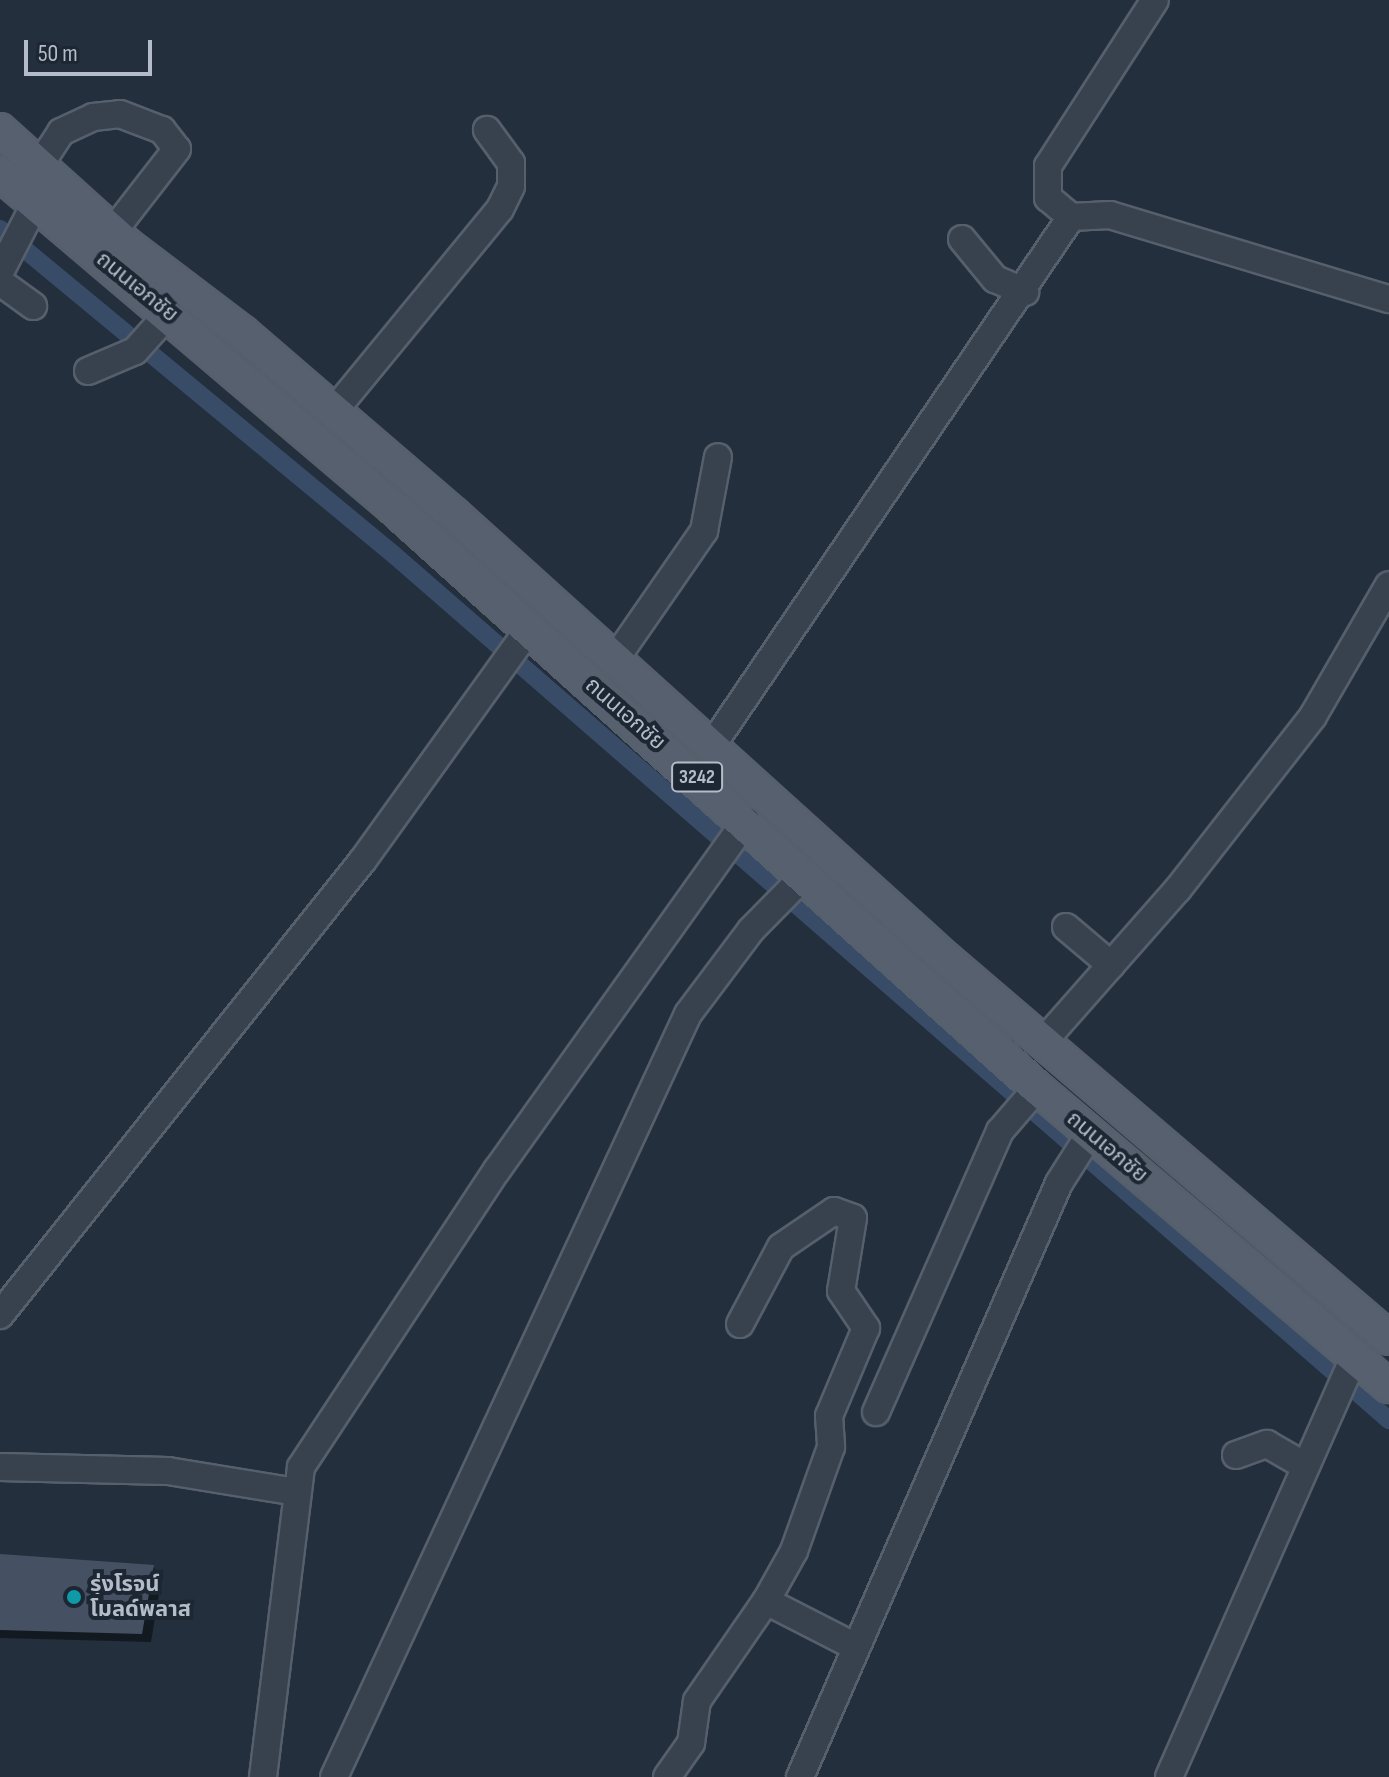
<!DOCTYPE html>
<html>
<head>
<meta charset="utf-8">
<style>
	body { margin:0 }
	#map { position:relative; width:1389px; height:1777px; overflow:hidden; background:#242f3e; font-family:"Sofia Sans Condensed","Noto Sans Thai",sans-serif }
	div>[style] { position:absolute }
	.shadow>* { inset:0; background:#0007 }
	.canal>* { height:18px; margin:-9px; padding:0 9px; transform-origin:9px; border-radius:9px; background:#394c67 }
	.building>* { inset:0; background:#455162 }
	.roads { filter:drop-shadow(2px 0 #565f6c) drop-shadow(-2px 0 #565f6c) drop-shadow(0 2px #565f6c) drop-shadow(0 -2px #565f6c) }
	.minor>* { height:26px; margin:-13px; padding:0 13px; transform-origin:13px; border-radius:13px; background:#38414e }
	.major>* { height:32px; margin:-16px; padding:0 16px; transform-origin:16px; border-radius:16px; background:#56606e }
	.dots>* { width:22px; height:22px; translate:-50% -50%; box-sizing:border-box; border:4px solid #1d2633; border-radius:50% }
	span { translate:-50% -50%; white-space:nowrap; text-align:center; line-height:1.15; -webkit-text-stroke:8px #1d2633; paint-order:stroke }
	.shield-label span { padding:2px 6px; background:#1d2633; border:2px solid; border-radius:6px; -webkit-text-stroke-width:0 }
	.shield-label { font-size:20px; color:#b4bcc9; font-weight:700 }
	.street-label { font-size:22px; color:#b4bcc9 }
	.poi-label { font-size:22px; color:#b4bcc9; font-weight:700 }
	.left { translate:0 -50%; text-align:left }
	.scale { position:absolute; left:24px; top:40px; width:128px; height:36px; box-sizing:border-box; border:4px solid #b4bcc9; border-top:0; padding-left:10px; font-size:24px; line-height:28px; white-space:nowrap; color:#b4bcc9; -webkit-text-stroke:6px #1d2633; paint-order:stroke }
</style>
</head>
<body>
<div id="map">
	<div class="shadow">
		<i style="clip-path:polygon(0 1556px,153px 1567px,162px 1576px,151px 1642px,0 1638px)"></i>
	</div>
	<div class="canal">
		<i style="left:0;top:229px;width:510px;rotate:39.59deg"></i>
		<i style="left:393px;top:554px;width:1320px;rotate:41.01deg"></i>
	</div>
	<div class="building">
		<i style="clip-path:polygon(0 1554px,154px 1565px,142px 1634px,0 1630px)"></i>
	</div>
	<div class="roads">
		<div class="minor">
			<i style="left:41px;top:163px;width:37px;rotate:-57deg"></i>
			<i style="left:61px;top:132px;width:35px;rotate:-25deg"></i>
			<i style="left:93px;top:117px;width:27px;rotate:-6deg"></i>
			<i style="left:120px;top:114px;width:45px;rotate:20.9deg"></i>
			<i style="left:162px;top:130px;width:24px;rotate:52deg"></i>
			<i style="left:177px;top:149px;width:101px;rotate:127.8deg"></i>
			<i style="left:1071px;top:217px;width:30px;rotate:-140deg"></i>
			<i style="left:1048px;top:198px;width:32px;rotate:-90deg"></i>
			<i style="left:1048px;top:166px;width:197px;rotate:-57.2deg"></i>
			<i style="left:962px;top:239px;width:52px;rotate:50.5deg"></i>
			<i style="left:995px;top:279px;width:33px;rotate:23deg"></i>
			<i style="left:0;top:272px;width:74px;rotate:-62.7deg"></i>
			<i style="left:0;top:282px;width:41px;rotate:36deg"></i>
			<i style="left:88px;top:371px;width:51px;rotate:-23.1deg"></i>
			<i style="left:135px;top:351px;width:51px;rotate:-48.2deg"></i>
			<i style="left:334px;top:411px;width:261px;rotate:-50.6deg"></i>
			<i style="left:500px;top:209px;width:25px;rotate:-64deg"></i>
			<i style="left:511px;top:186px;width:23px;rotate:-90deg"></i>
			<i style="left:511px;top:163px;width:41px;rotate:-126deg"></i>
			<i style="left:616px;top:658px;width:155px;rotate:-55.3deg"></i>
			<i style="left:704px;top:531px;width:75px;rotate:-79.3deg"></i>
			<i style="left:711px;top:747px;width:641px;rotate:-55.81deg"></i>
			<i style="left:1071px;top:217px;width:39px;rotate:-3deg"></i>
			<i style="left:1110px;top:215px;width:291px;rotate:16.8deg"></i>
			<i style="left:1066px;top:927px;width:59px;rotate:40.2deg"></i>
			<i style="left:1043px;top:1042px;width:204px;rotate:-48.6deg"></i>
			<i style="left:1178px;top:889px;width:219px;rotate:-52deg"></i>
			<i style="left:1313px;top:716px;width:151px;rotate:-59.9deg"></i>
			<i style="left:0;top:1315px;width:582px;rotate:-51.42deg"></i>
			<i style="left:363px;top:860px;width:284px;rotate:-54.3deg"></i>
			<i style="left:740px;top:1324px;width:87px;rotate:-62deg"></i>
			<i style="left:781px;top:1247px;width:64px;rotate:-34.2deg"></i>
			<i style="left:834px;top:1211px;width:20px;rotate:20deg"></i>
			<i style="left:853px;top:1218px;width:74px;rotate:99.3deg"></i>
			<i style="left:841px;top:1291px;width:45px;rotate:56deg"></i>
			<i style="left:866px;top:1328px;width:95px;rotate:112.8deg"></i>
			<i style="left:829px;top:1416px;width:31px;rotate:86deg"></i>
			<i style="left:831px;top:1447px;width:110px;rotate:109.6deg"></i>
			<i style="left:794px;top:1551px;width:57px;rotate:119.2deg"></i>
			<i style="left:766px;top:1601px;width:101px;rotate:27.1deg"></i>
			<i style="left:876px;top:1412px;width:307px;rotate:-66.2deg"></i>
			<i style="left:1000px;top:1131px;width:57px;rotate:-49.3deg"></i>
			<i style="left:1236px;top:1455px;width:33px;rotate:-20deg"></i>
			<i style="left:1267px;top:1444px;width:44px;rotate:30.1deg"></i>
			<i style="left:0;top:1467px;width:168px;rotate:1.4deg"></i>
			<i style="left:168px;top:1471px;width:130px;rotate:9.3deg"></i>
			<i style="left:263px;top:1777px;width:312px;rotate:-83deg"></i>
			<i style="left:301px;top:1467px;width:356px;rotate:-56.6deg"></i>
			<i style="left:497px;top:1170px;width:429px;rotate:-54.5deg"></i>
			<i style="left:334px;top:1777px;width:841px;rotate:-65.11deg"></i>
			<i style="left:688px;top:1014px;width:105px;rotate:-53.1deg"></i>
			<i style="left:751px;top:930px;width:77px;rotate:-45.5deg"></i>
			<i style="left:667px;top:1777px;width:42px;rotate:-54.8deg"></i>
			<i style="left:691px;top:1743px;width:42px;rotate:-81.9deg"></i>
			<i style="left:697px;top:1701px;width:121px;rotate:-55.4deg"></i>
			<i style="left:800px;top:1777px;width:648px;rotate:-66.44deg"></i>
			<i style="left:1059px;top:1183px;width:58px;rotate:-57.7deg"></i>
			<i style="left:1169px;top:1777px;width:459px;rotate:-66.2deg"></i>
		</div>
		<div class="major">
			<i style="left:0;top:130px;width:170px;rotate:42.1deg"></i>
			<i style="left:126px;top:244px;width:146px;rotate:37.2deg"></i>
			<i style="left:242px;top:332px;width:281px;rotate:40.7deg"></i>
			<i style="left:455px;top:515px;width:662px;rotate:42.12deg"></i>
			<i style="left:946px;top:959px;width:583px;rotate:40.55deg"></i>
			<i style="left:0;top:174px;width:510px;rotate:40.31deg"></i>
			<i style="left:389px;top:504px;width:872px;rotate:42.03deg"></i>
			<i style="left:1037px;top:1088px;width:461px;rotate:40.3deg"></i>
		</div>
	</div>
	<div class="dots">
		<i style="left:74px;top:1597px;background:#0f9aa8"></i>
	</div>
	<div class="shield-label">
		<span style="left:697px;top:777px">3242</span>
	</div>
	<div class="street-label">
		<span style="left:137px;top:287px;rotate:39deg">ถนนเอกชัย</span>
		<span style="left:625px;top:714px;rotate:41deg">ถนนเอกชัย</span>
		<span style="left:1107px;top:1147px;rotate:40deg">ถนนเอกชัย</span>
	</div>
	<div class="poi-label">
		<span class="left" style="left:90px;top:1597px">รุ่งโรจน์<br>โมลด์พลาส</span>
	</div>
	<div class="scale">50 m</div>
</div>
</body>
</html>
